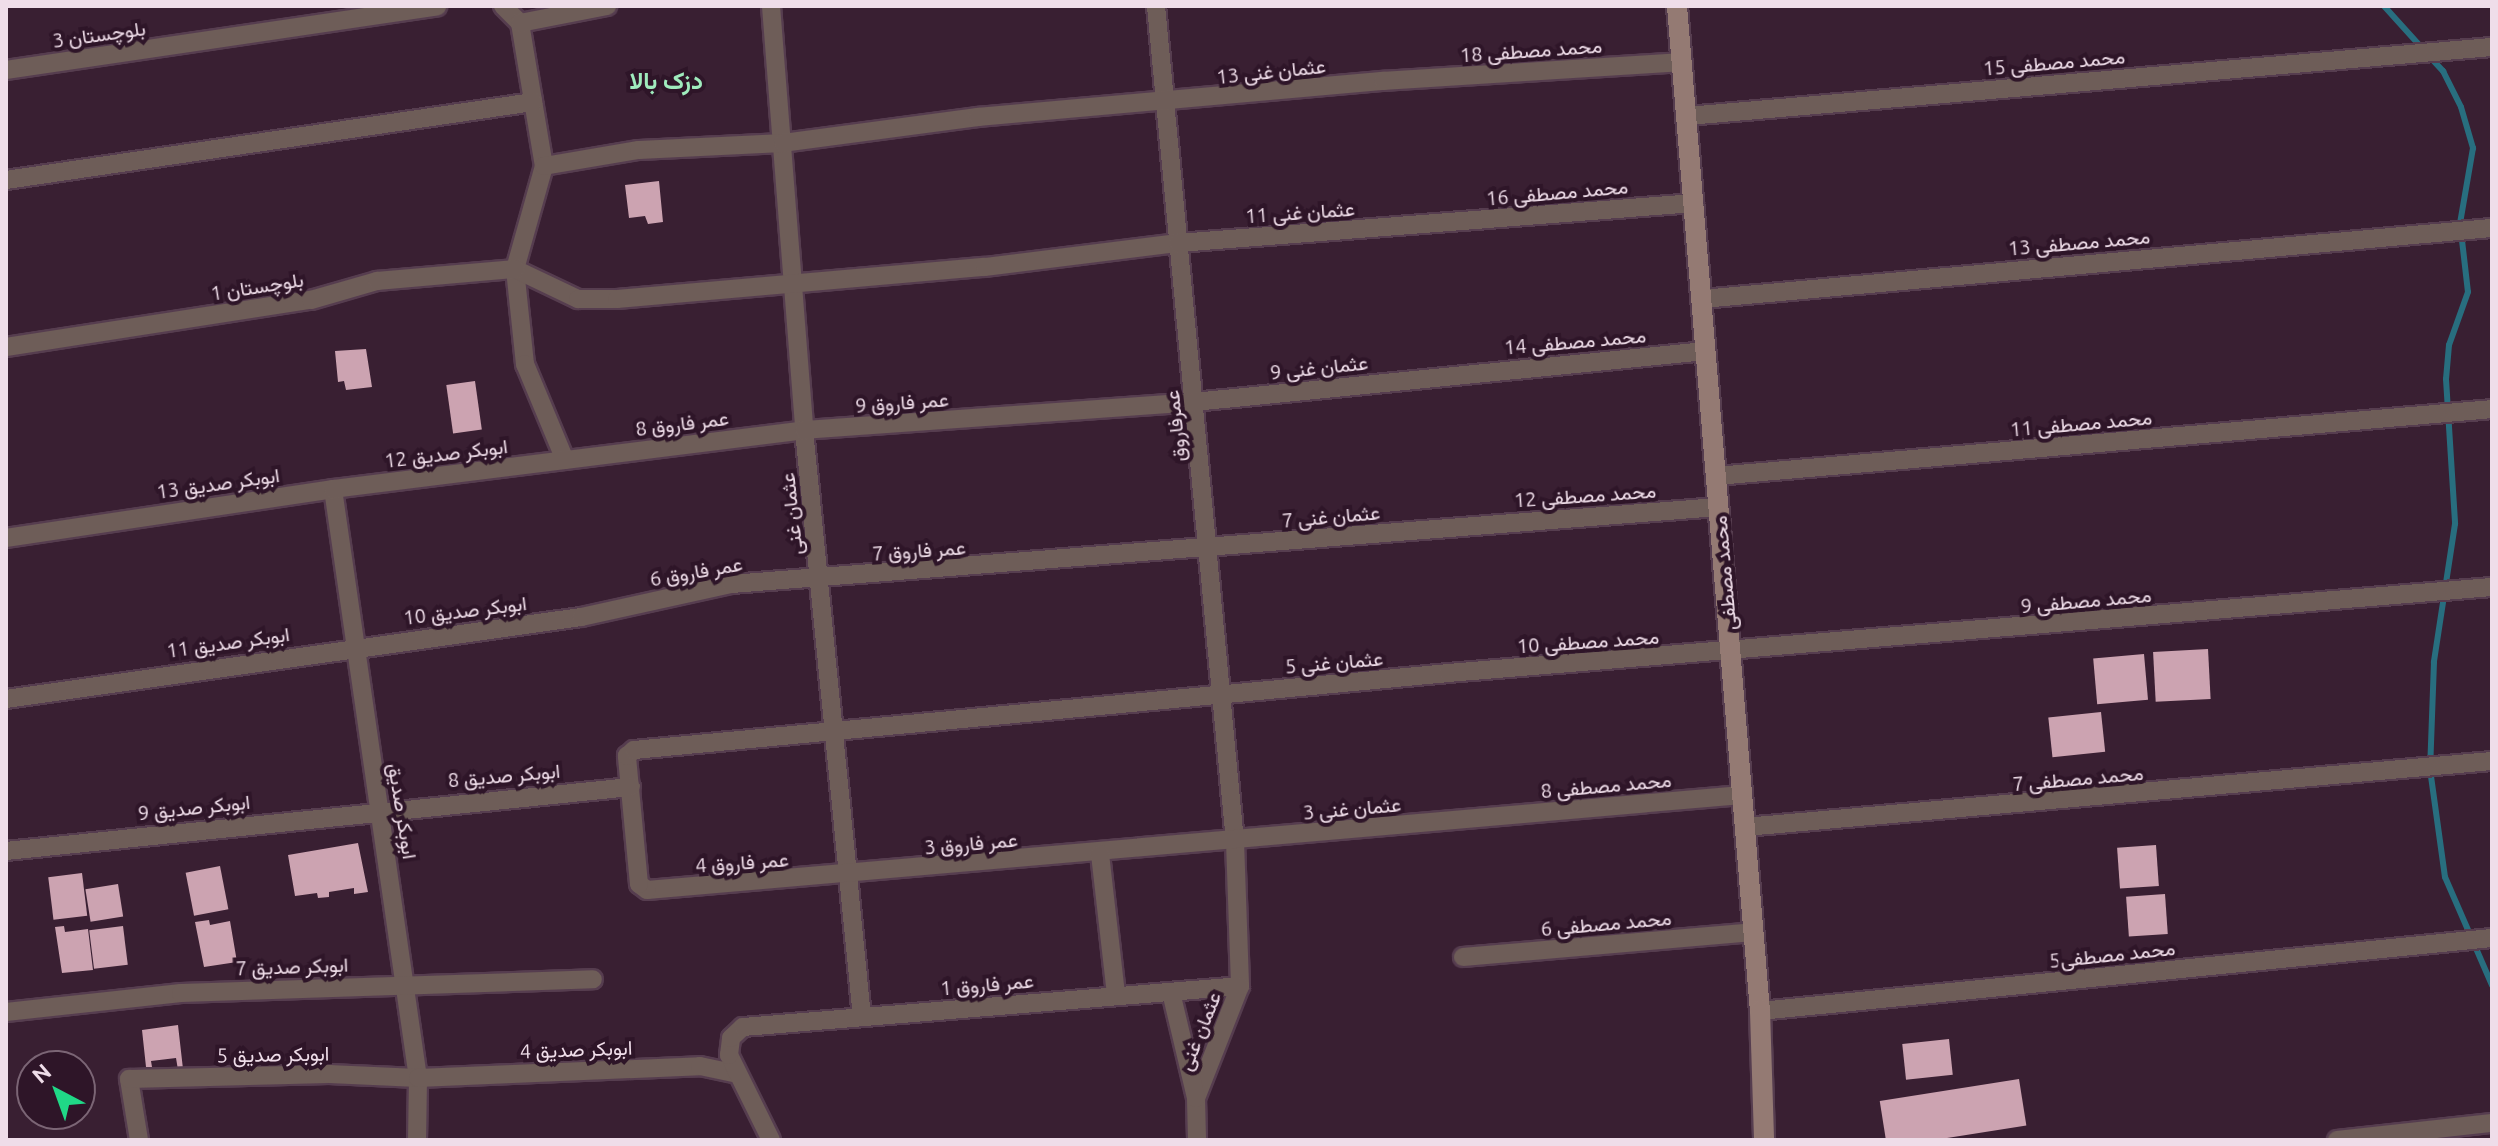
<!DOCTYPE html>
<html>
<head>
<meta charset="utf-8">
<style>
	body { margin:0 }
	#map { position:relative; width:2498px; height:1146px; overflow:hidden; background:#391f32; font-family:Ubuntu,Vazirmatn,sans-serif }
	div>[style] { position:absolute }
	.stream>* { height:6px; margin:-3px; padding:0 3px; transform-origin:3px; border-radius:3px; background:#286e7f }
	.building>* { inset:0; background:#cca3b1; transform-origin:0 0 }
	.roads { filter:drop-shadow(2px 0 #563d4f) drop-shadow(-2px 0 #563d4f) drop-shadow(0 2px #563d4f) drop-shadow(0 -2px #563d4f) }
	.street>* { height:18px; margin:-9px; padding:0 9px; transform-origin:9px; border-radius:9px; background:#6e5d58 }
	.secondary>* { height:20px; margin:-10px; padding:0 10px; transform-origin:10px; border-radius:10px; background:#947a73 }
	span { translate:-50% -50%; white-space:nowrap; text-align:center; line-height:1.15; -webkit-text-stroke:8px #2e1528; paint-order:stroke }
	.street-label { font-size:20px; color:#efdde9 }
	.quarter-label { font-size:24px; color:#9febbd; font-weight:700 }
	.frame { position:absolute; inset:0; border:8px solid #efdde9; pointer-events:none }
	.north { position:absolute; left:16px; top:1050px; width:80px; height:80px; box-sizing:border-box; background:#2e1528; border:2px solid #7b6575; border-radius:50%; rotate:319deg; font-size:22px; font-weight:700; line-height:32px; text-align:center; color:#efdde9 }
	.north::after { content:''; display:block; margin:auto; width:28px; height:36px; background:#20d887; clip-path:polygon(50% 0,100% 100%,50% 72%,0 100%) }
</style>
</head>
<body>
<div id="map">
	<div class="stream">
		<i style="left:2384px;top:6px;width:57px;rotate:47.9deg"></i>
		<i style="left:2429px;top:56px;width:21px;rotate:47deg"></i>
		<i style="left:2443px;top:71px;width:40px;rotate:63.4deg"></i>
		<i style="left:2461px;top:107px;width:43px;rotate:73.7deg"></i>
		<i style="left:2473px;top:148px;width:76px;rotate:99.8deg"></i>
		<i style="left:2460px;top:223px;width:69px;rotate:83.4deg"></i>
		<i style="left:2468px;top:292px;width:56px;rotate:109.7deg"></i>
		<i style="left:2449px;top:345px;width:34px;rotate:95deg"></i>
		<i style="left:2446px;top:379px;width:145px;rotate:86.4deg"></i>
		<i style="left:2455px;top:524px;width:140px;rotate:98.7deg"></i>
		<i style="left:2434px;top:662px;width:107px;rotate:92.1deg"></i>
		<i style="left:2430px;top:769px;width:109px;rotate:82.1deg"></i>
		<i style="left:2445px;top:877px;width:118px;rotate:66.5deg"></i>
	</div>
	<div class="building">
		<i style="clip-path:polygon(659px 181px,663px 222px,648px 224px,645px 216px,629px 218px,625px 185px)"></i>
		<i style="clip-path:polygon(366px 349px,372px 387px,346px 390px,344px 381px,338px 382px,335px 351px)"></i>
		<i style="left:475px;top:381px;width:49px;height:29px;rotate:82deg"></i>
		<i style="left:2208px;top:649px;width:50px;height:55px;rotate:87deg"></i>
		<i style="left:2144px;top:654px;width:46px;height:51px;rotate:85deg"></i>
		<i style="left:2101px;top:712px;width:40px;height:53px;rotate:84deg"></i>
		<i style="clip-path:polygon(358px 843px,368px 892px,354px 894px,354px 888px,329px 892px,329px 897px,318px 898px,317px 893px,295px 896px,288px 855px)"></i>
		<i style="left:2156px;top:845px;width:41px;height:39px;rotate:86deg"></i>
		<i style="left:220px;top:866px;width:44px;height:35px;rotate:79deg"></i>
		<i style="left:82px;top:873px;width:43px;height:34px;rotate:83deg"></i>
		<i style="left:118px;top:884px;width:33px;height:33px;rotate:81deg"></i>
		<i style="left:2165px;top:894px;width:40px;height:39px;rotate:86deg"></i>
		<i style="clip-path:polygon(209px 920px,210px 925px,230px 921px,237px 962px,204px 967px,195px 922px)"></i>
		<i style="clip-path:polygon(64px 926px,65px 932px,88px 929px,93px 970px,62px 973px,55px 927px)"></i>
		<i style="left:123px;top:926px;width:39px;height:34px;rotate:83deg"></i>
		<i style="clip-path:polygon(178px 1025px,183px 1069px,178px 1070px,176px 1058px,151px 1061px,152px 1067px,146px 1067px,142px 1030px)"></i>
		<i style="left:1949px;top:1039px;width:36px;height:47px;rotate:84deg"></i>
		<i style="left:2019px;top:1079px;width:47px;height:141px;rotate:81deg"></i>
	</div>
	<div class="roads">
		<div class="street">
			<i style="left:503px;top:6px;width:24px;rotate:45deg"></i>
			<i style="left:520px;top:23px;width:145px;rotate:80.5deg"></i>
			<i style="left:544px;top:166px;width:107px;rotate:105.7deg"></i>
			<i style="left:515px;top:269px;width:96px;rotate:84deg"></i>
			<i style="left:525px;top:364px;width:104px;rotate:67.4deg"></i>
			<i style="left:771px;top:6px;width:425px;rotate:85.5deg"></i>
			<i style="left:804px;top:430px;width:590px;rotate:84.36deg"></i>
			<i style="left:1156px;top:6px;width:839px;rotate:84.6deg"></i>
			<i style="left:1235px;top:841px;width:145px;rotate:88deg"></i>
			<i style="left:1240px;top:986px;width:120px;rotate:111.4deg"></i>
			<i style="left:1196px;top:1098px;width:42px;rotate:88.6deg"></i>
			<i style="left:520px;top:23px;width:89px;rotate:-11.1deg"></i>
			<i style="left:6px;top:70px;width:436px;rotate:-8.4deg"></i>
			<i style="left:1687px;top:116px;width:808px;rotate:-4.9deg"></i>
			<i style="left:544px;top:166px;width:96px;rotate:-9.6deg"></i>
			<i style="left:639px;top:150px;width:144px;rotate:-2.8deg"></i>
			<i style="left:783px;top:143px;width:197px;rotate:-7.6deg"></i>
			<i style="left:978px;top:117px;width:407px;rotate:-5.1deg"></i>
			<i style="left:1383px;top:81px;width:300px;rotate:-3.6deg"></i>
			<i style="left:6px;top:180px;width:533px;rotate:-8.42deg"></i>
			<i style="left:515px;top:269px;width:70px;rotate:25.5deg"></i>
			<i style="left:578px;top:299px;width:39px"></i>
			<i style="left:617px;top:299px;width:369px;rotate:-5deg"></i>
			<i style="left:985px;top:267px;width:194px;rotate:-7.1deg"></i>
			<i style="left:1178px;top:243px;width:518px;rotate:-4.43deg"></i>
			<i style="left:1702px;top:299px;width:793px;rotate:-5.14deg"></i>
			<i style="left:6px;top:347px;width:309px;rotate:-8.8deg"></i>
			<i style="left:311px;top:300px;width:69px;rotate:-16.1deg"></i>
			<i style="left:377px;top:281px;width:139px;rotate:-5deg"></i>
			<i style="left:1716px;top:476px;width:779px;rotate:-4.93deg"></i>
			<i style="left:333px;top:489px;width:595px;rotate:81.79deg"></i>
			<i style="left:418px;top:1078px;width:62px;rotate:90.9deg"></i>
			<i style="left:6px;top:538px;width:331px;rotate:-8.5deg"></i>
			<i style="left:333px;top:489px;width:475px;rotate:-7.1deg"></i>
			<i style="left:804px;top:430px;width:391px;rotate:-4.1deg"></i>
			<i style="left:1194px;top:402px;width:515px;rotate:-5.69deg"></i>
			<i style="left:6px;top:699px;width:581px;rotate:-8.12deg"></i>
			<i style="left:581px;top:617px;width:154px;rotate:-12.4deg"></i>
			<i style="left:731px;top:584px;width:991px;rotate:-4.46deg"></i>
			<i style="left:1742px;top:795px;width:1099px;rotate:175.04deg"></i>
			<i style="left:647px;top:890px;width:10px;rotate:-143deg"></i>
			<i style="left:639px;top:884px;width:129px;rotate:-95.4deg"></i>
			<i style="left:627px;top:756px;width:9px;rotate:-41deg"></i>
			<i style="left:634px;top:750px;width:818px;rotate:-5.4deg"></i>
			<i style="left:1448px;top:673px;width:1048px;rotate:-4.71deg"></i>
			<i style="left:1745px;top:827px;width:750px;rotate:-5.05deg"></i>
			<i style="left:6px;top:851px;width:628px;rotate:-5.85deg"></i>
			<i style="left:1100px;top:854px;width:142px;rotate:83.5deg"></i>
			<i style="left:1463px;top:957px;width:291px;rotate:-4.9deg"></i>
			<i style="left:1171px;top:992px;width:109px;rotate:76.7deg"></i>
			<i style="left:1760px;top:1011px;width:736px;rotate:-5.7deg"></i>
			<i style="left:6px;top:1012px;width:176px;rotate:-6.2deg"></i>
			<i style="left:181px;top:993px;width:412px;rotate:-1.9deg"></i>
			<i style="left:139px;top:1140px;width:62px;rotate:-99.3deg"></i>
			<i style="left:129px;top:1079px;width:200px;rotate:-1.4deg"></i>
			<i style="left:329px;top:1074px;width:89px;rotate:2.6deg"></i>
			<i style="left:418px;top:1078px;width:282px;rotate:-2.4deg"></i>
			<i style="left:700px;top:1066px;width:35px;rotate:12deg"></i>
			<i style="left:771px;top:1140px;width:95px;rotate:-116.3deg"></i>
			<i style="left:729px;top:1055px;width:17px;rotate:-83deg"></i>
			<i style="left:731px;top:1038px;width:16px;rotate:-43deg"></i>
			<i style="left:743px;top:1027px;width:499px;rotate:-4.7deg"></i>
			<i style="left:2337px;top:1140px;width:156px;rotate:-6.3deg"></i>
		</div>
		<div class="secondary">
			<i style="left:1677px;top:6px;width:1008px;rotate:85.28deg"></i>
			<i style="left:1760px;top:1011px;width:129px;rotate:88.2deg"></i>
		</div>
	</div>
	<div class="street-label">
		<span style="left:99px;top:34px;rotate:-8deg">بلوچستان 3</span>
		<span style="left:1531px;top:50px;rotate:-4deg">محمد مصطفی 18</span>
		<span style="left:2054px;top:62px;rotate:-5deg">محمد مصطفی 15</span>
		<span style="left:1271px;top:71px;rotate:-6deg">عثمان غنی 13</span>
		<span style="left:1557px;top:192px;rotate:-5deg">محمد مصطفی 16</span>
		<span style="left:1300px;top:212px;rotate:-4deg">عثمان غنی 11</span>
		<span style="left:2079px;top:242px;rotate:-5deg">محمد مصطفی 13</span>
		<span style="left:257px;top:286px;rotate:-9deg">بلوچستان 1</span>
		<span style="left:1575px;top:341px;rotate:-5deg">محمد مصطفی 14</span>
		<span style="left:1319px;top:367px;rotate:-6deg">عثمان غنی 9</span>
		<span style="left:902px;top:402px;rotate:-4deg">عمر فاروق 9</span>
		<span style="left:682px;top:423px;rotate:-7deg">عمر فاروق 8</span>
		<span style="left:2081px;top:423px;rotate:-5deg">محمد مصطفی 11</span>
		<span style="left:1175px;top:426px;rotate:-96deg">عمرفاروق</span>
		<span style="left:446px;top:453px;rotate:-7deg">ابوبکر صدیق 12</span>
		<span style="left:218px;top:483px;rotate:-8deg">ابوبکر صدیق 13</span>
		<span style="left:1585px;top:495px;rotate:-4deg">محمد مصطفی 12</span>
		<span style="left:791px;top:514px;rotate:-96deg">عثمان غنی</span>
		<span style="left:1331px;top:516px;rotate:-5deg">عثمان غنی 7</span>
		<span style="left:919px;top:550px;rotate:-4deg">عمر فاروق 7</span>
		<span style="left:696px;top:571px;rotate:-10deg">عمر فاروق 6</span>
		<span style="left:1724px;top:573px;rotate:-95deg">محمد مصطفی</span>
		<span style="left:2086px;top:600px;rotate:-5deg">محمد مصطفی 9</span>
		<span style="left:465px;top:610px;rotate:-7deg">ابوبکر صدیق 10</span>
		<span style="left:1588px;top:641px;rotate:-4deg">محمد مصطفی 10</span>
		<span style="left:228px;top:642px;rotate:-8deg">ابوبکر صدیق 11</span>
		<span style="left:1334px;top:662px;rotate:-5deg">عثمان غنی 5</span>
		<span style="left:504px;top:775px;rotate:-5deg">ابوبکر صدیق 8</span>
		<span style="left:2078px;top:778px;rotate:-5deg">محمد مصطفی 7</span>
		<span style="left:1606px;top:785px;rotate:-5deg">محمد مصطفی 8</span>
		<span style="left:194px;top:807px;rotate:-6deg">ابوبکر صدیق 9</span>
		<span style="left:1352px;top:808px;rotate:-5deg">عثمان غنی 3</span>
		<span style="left:403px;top:811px;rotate:81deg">ابوبکر صدیق</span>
		<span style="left:971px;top:843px;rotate:-5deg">عمر فاروق 3</span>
		<span style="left:742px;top:862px;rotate:-4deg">عمر فاروق 4</span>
		<span style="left:1606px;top:923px;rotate:-5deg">محمد مصطفی 6</span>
		<span style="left:2112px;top:954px;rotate:-6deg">محمد مصطفی5</span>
		<span style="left:292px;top:966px;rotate:-2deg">ابوبکر صدیق 7</span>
		<span style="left:987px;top:984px;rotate:-5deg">عمر فاروق 1</span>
		<span style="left:1199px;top:1031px;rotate:-68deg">عثمان غنی</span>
		<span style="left:576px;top:1049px;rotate:-2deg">ابوبکر صدیق 4</span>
		<span style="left:273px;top:1054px;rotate:-1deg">ابوبکر صدیق 5</span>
	</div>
	<div class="quarter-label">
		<span style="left:666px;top:81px">دزک بالا</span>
	</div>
	<div class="frame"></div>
	<div class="north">N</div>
</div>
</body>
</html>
